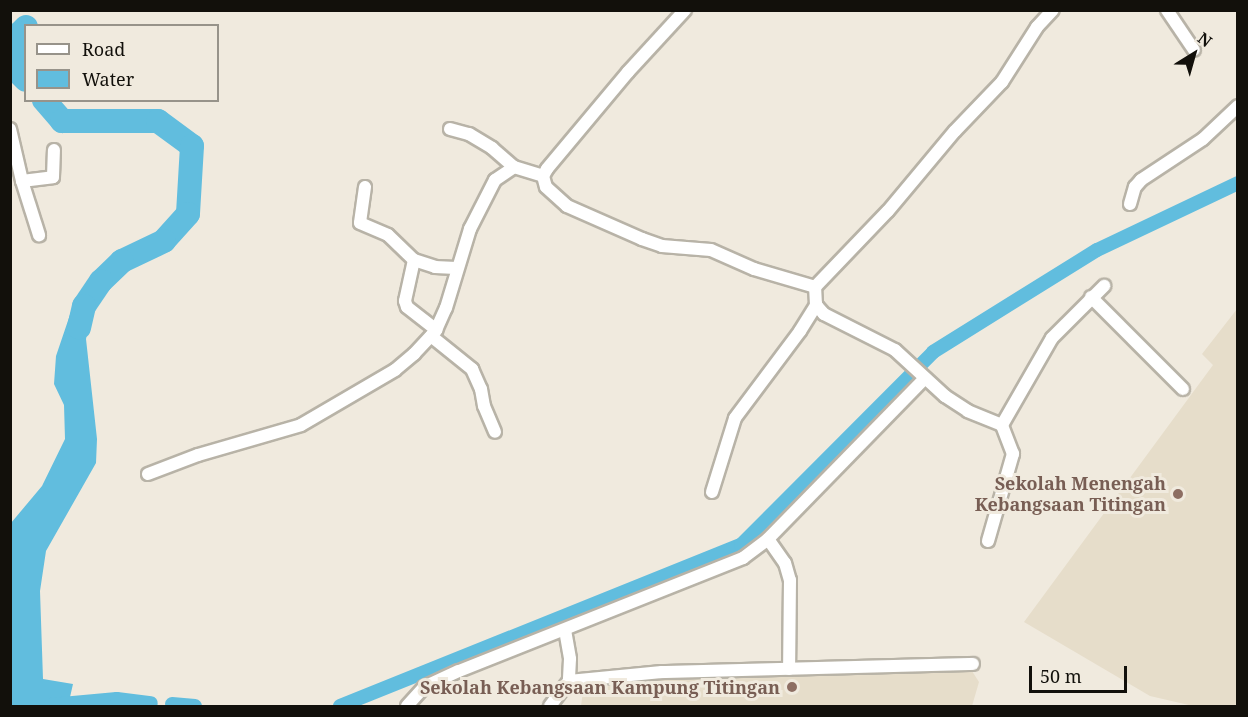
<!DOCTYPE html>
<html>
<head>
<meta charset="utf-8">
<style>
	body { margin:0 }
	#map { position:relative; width:1248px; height:717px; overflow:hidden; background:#f0eade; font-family:"Noto Serif",serif }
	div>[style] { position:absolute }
	.built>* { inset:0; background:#e6ddca }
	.water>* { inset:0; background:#61bdde }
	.canal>* { height:14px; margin:-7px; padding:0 7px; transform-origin:7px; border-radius:7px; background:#61bdde }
	.river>* { height:24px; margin:-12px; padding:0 12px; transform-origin:12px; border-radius:12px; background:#61bdde }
	.roads { filter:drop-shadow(2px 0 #b8b3a7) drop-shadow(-2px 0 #b8b3a7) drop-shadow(0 2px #b8b3a7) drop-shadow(0 -2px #b8b3a7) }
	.street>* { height:12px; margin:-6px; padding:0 6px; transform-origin:6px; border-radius:6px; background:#fff }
	.dots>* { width:16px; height:16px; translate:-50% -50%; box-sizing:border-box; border:3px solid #f0eade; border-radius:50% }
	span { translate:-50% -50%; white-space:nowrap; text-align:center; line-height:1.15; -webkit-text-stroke:6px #f0eade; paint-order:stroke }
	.education-label { font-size:18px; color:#785e54; font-weight:700 }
	.right { translate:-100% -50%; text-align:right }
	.frame { position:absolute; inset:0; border:12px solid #12100b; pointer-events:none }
	.legend { position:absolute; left:24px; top:24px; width:195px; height:78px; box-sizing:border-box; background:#f0eade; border:2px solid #97938a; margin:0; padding:8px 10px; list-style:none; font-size:18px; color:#12100b }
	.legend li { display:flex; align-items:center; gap:12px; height:30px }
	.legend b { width:30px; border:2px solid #97938a }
	.north { position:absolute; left:1164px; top:24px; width:60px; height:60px; -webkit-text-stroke:4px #f0eade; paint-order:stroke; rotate:37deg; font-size:16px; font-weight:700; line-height:24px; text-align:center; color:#12100b }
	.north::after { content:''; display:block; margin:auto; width:21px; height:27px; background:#12100b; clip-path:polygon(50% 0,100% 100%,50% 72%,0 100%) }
	.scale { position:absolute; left:1029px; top:666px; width:98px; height:27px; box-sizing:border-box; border:3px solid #12100b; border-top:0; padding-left:8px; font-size:18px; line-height:21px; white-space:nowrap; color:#12100b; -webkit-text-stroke:4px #f0eade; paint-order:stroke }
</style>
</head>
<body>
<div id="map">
	<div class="built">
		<i style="clip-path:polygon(1237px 309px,1237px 706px,1193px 706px,1150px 696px,1024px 622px,1213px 365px,1202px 354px)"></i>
		<i style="clip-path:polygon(972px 671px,979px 682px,972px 706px,581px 706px,583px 691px,651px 678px)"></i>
	</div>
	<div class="water">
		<i style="clip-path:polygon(76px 297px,100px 299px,91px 317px,86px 339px,97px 439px,96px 463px,46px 551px,40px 591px,43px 679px,73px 684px,68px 706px,11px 706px,11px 523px,42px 486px,65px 439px,64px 405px,54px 384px,56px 356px)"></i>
	</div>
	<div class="canal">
		<i style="left:172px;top:704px;width:23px;rotate:5deg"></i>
		<i style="left:51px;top:705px;width:66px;rotate:-5.2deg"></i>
		<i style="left:117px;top:699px;width:34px;rotate:7deg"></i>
		<i style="left:340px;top:706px;width:432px;rotate:-21.9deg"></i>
		<i style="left:741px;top:545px;width:272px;rotate:-45.1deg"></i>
		<i style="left:933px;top:352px;width:193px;rotate:-31.9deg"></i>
		<i style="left:1097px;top:250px;width:156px;rotate:-25.4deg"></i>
	</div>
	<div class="river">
		<i style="left:26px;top:27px;width:8px;rotate:135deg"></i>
		<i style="left:20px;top:33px;width:39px;rotate:93deg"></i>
		<i style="left:18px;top:72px;width:11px;rotate:45deg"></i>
		<i style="left:44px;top:100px;width:28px;rotate:49deg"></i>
		<i style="left:62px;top:121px;width:96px"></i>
		<i style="left:158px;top:121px;width:42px;rotate:36.3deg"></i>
		<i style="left:192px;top:146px;width:68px;rotate:93.4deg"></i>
		<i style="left:188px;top:214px;width:36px;rotate:132deg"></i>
		<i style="left:164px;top:241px;width:47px;rotate:154.5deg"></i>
		<i style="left:122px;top:261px;width:29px;rotate:136deg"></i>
		<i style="left:101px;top:281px;width:30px;rotate:124deg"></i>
		<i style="left:84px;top:306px;width:22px;rotate:103deg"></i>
	</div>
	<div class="roads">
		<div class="street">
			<i style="left:685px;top:10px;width:84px;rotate:132.6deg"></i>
			<i style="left:628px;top:72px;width:126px;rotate:129.9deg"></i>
			<i style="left:547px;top:169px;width:8px;rotate:120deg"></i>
			<i style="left:543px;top:176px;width:11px;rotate:75deg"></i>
			<i style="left:546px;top:187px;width:28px;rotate:42deg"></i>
			<i style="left:567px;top:206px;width:82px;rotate:23.7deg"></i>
			<i style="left:642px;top:239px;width:21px;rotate:19deg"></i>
			<i style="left:662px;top:246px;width:49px;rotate:4.7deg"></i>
			<i style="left:711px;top:250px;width:47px;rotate:23.8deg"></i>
			<i style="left:754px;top:269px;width:64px;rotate:16.4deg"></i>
			<i style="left:1167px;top:10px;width:48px;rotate:56deg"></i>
			<i style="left:10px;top:129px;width:53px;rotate:77deg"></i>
			<i style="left:22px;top:181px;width:57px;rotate:72.5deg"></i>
			<i style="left:450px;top:129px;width:20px;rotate:15deg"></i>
			<i style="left:469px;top:134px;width:27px;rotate:31deg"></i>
			<i style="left:492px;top:148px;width:29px;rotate:41deg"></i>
			<i style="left:22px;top:181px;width:31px;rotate:-7deg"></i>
			<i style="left:53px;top:177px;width:27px;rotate:-88deg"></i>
			<i style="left:365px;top:187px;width:36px;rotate:98deg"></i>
			<i style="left:360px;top:223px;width:30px;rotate:23deg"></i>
			<i style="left:388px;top:235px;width:36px;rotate:44deg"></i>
			<i style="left:414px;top:260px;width:22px;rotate:18deg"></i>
			<i style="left:435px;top:267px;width:21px;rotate:3deg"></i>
			<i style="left:1130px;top:204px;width:18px;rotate:-74deg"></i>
			<i style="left:1135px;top:187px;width:9px;rotate:-49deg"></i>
			<i style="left:1141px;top:180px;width:74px;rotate:-33.5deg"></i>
			<i style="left:1203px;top:139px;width:48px;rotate:-43.3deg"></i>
			<i style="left:414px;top:260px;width:42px;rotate:102.4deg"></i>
			<i style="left:405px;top:301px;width:6px;rotate:72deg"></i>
			<i style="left:407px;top:307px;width:37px;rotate:38deg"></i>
			<i style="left:1091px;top:297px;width:130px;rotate:45deg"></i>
			<i style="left:431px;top:336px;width:53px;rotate:38.8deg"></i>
			<i style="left:472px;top:369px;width:22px;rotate:66deg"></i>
			<i style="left:481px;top:389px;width:17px;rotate:80deg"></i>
			<i style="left:484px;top:406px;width:28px;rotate:67deg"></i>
			<i style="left:1002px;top:425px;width:37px;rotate:-158deg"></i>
			<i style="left:968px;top:411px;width:27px;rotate:-147deg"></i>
			<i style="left:945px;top:396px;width:68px;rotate:-137.4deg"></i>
			<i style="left:895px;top:350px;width:80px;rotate:-153.1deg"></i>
			<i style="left:824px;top:314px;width:12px;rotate:-132deg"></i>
			<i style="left:816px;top:305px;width:18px;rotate:-93deg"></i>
			<i style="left:815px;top:287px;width:105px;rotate:-46.2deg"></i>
			<i style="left:888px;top:211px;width:104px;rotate:-50.1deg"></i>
			<i style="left:955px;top:131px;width:68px;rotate:-46.2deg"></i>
			<i style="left:1002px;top:82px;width:65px;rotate:-57.5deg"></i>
			<i style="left:1037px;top:27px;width:23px;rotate:-47deg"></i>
			<i style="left:148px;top:474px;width:53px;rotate:-20.8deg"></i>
			<i style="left:198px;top:455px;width:107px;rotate:-16.2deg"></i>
			<i style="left:301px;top:425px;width:109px;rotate:-30.3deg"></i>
			<i style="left:395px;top:370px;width:25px;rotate:-40deg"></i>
			<i style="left:414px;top:354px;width:33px;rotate:-47deg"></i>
			<i style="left:436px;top:330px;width:24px;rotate:-66deg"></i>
			<i style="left:446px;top:308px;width:83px;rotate:-73.1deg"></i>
			<i style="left:470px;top:229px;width:55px;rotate:-63deg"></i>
			<i style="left:495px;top:180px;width:23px;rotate:-34deg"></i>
			<i style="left:514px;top:167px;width:30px;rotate:17deg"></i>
			<i style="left:712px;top:492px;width:77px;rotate:-72.7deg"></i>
			<i style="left:735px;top:418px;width:109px;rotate:-53.2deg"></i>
			<i style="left:800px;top:331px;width:31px;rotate:-58deg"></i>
			<i style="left:768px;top:539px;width:29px;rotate:55deg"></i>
			<i style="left:785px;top:563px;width:18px;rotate:74deg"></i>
			<i style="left:790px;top:580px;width:89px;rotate:90.6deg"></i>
			<i style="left:988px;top:541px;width:91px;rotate:-74deg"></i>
			<i style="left:1013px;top:454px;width:31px;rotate:-111deg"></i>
			<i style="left:1002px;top:425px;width:100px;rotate:-60.1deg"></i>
			<i style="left:1052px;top:338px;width:74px;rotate:-45deg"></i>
			<i style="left:565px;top:630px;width:29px;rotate:80deg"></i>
			<i style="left:570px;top:659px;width:22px;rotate:93deg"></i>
			<i style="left:569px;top:681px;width:93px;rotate:-5.5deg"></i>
			<i style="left:662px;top:672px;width:311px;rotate:-1.5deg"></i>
			<i style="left:407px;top:706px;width:25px;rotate:-48deg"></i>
			<i style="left:424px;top:687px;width:38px;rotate:-25deg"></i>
			<i style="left:459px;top:671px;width:306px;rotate:-21.7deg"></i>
			<i style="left:743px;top:558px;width:31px;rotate:-37deg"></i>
			<i style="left:768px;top:539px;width:223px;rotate:-45.7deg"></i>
			<i style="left:550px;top:706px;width:31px;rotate:-53deg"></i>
		</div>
	</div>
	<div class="dots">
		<i style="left:1178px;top:494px;background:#8d6e63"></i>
		<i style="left:792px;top:687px;background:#8d6e63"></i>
	</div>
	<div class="education-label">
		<span class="right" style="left:1166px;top:494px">Sekolah Menengah<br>Kebangsaan Titingan</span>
		<span class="right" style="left:780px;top:687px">Sekolah Kebangsaan Kampung Titingan</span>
	</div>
	<div class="frame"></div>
	<ul class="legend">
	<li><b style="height:8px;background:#fff"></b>Road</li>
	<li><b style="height:16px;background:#61bdde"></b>Water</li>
	</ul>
	<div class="north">N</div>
	<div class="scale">50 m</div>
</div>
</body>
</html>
